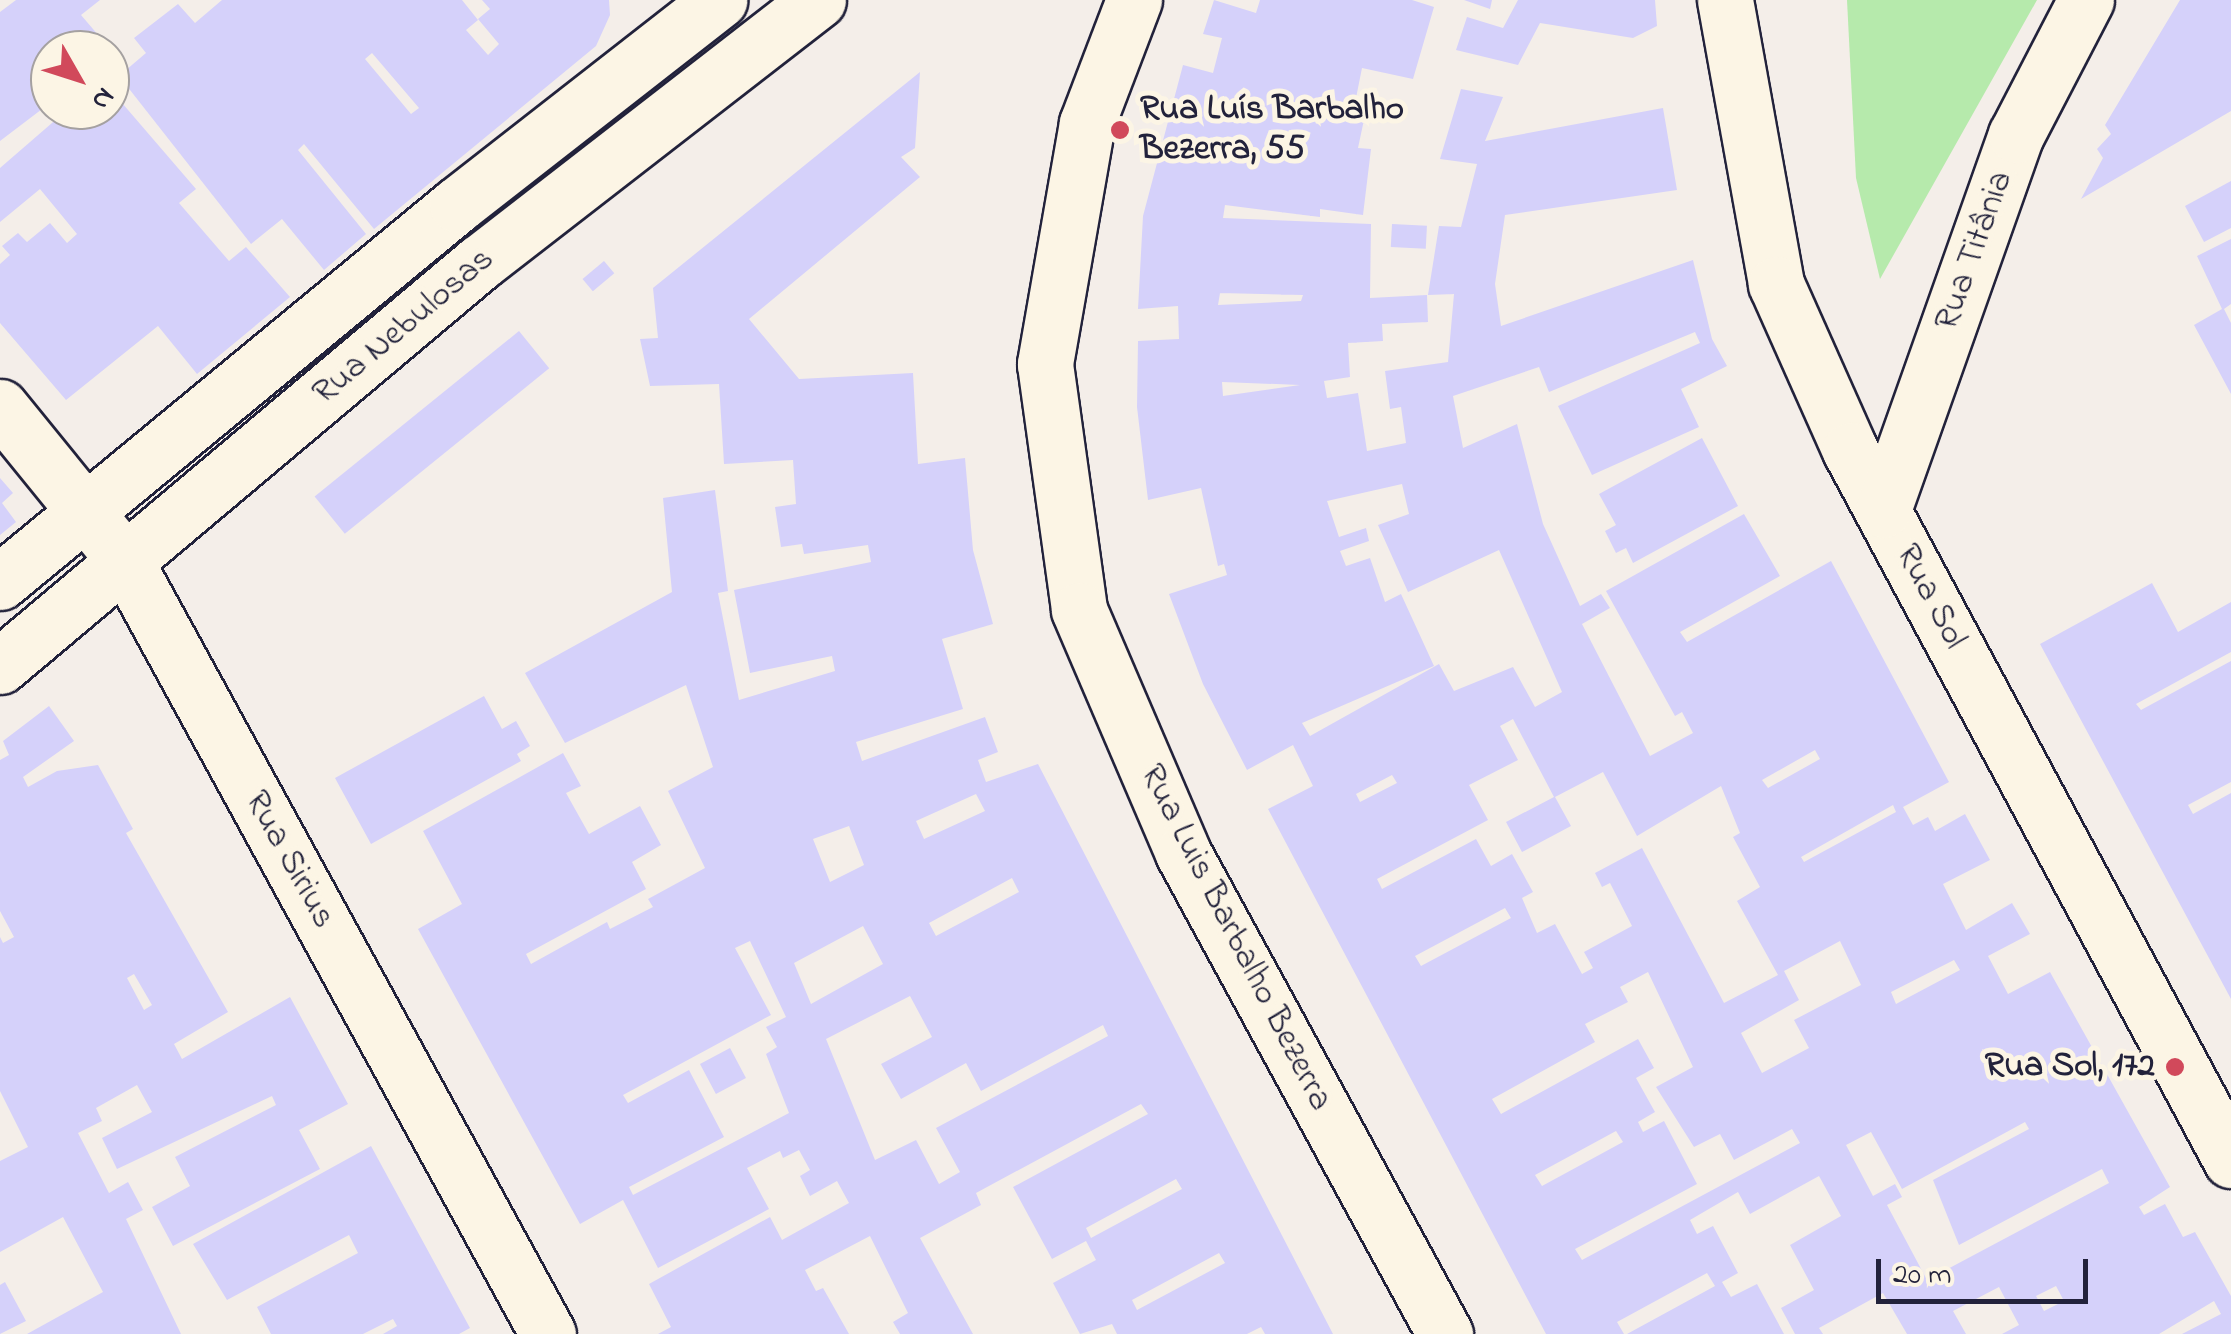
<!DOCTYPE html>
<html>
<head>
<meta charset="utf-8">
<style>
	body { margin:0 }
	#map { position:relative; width:2231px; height:1334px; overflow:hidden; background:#f4eee9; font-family:"Indie Flower",sans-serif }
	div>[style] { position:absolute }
	.green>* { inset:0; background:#b6eaac }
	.building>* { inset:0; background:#d5d1fa; transform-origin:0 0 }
	.roads { filter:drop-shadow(2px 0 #22223b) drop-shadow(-2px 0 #22223b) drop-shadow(0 2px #22223b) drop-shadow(0 -2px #22223b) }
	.minor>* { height:55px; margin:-27.5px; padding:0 27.5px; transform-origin:27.5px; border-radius:27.5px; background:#fcf5e5 }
	.tertiary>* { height:55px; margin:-27.5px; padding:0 27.5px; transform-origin:27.5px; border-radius:27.5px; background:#fcf5e5 }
	.dots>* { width:28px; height:28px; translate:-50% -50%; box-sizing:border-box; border:5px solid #fcf5e5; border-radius:50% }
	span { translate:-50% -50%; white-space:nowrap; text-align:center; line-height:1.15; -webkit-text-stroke:10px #fcf5e5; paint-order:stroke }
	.poi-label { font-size:35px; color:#22223b; font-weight:700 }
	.left { translate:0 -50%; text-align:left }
	.right { translate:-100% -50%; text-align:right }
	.street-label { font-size:35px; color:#22223b }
	.north { position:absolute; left:30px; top:30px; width:100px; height:100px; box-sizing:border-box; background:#fcf5e5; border:2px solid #a5a1a1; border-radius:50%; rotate:129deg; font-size:28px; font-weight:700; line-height:40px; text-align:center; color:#22223b }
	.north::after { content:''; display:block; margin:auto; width:35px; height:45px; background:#d1495b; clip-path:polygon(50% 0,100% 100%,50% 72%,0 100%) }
	.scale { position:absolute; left:1876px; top:1259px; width:212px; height:45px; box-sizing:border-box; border:5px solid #22223b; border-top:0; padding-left:12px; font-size:30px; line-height:35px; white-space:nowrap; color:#22223b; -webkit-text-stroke:8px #fcf5e5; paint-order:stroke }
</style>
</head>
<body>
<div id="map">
	<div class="green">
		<i style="clip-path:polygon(1847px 0,2037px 0,1880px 279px,1856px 178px)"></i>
	</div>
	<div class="building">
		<i style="clip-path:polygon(16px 0,100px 0,81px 15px,111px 50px,50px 50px,50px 103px,0 141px,0 12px)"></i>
		<i style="clip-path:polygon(evenodd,222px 0,462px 0,478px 20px,466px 30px,488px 55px,499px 44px,478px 19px,490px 9px,482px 0,609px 0,610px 15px,596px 46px,374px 229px,304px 144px,298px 150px,366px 234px,324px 270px,282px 219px,251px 244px,119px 76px,146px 53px,134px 38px,178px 4px,195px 23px,222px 0,372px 53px,419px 108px,411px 114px,365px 59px,372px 53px)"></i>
		<i style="clip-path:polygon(evenodd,1214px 0,1256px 13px,1260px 0,1412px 0,1434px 7px,1413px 79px,1362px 68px,1356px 98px,1368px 101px,1358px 148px,1371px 149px,1363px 215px,1320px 209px,1320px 217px,1225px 205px,1223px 218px,1371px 224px,1370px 298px,1427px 295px,1428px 322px,1382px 324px,1383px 341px,1348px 343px,1350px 377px,1324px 381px,1327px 398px,1358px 393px,1367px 451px,1406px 443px,1401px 407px,1390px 409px,1385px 371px,1448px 362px,1454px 294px,1428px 295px,1439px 226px,1461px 227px,1477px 164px,1440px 159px,1461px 89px,1503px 97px,1485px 141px,1663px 108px,1677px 190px,1505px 215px,1495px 284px,1501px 326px,1693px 260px,1712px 339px,1727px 366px,1681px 389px,1699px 427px,1592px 475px,1558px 406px,1700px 343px,1695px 332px,1549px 392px,1539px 367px,1453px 396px,1463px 448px,1517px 424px,1543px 524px,1580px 606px,1601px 594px,1610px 608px,1582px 624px,1650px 756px,1693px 733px,1682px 712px,1675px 716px,1606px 591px,1744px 514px,1780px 576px,1680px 632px,1687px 642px,1831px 561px,1949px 782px,1903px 807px,1913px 825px,1928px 817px,1935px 831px,1965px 814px,1990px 860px,1943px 884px,1966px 930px,2012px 903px,2030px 934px,1988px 956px,2008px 994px,2050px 972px,2170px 1187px,2139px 1207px,2144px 1215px,2165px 1204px,2183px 1237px,2195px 1232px,2231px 1296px,2231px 1334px,2182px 1334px,2221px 1314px,2214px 1301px,2159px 1334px,2002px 1334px,2019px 1325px,1999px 1287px,1953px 1311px,1966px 1334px,1907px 1334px,1883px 1293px,1819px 1328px,1823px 1334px,1795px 1334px,1781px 1308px,1814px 1290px,1790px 1245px,1841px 1216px,1819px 1176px,1750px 1214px,1738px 1192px,1690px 1220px,1697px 1234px,1713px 1226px,1738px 1273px,1722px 1282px,1731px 1297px,1757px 1284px,1784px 1334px,1627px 1334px,1715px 1286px,1707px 1273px,1617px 1322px,1624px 1334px,1546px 1334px,1268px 809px,1313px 786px,1293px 745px,1247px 770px,1203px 684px,1169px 594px,1227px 575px,1224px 564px,1218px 566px,1201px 488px,1148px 500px,1137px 407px,1138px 341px,1179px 339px,1178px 306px,1138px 309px,1143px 216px,1183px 65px,1213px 73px,1222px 38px,1203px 34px,1214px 0,1220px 293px,1303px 295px,1301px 301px,1218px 305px,1220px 293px,1214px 0,1222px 382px,1300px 385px,1223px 396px,1222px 382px,1214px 0,1402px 484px,1409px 514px,1378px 525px,1408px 592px,1499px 550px,1562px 692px,1535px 707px,1513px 667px,1454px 691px,1439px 664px,1310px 736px,1302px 723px,1434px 666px,1401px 594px,1385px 602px,1370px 558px,1346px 566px,1340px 551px,1369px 541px,1366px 528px,1339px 537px,1327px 501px,1402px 484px,1214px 0,1513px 719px,1554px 797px,1506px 822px,1522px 852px,1571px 826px,1555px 797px,1603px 772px,1637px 836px,1721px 786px,1740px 833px,1733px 837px,1760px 887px,1737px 901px,1778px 975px,1724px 1003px,1642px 848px,1595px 873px,1602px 887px,1610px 883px,1632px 926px,1584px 952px,1593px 968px,1582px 974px,1555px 924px,1537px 933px,1522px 898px,1533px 892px,1512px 854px,1491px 866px,1476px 839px,1382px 889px,1377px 879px,1488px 820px,1469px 785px,1518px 760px,1500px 726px,1513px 719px,1214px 0,1815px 750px,1820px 759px,1768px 788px,1762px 780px,1815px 750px,1214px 0,1392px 775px,1397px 783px,1360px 802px,1356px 794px,1392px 775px,1214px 0,1893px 805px,1896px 812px,1804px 862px,1801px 857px,1893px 805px,1214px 0,1505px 908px,1511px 918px,1421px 966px,1415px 956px,1505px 908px,1214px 0,1840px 941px,1861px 985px,1794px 1020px,1809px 1048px,1762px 1073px,1741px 1033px,1799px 1000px,1784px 971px,1840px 941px,1214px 0,1954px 960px,1960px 970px,1896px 1004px,1891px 992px,1954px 960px,1214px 0,1648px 972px,1693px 1067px,1656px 1087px,1694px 1147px,1720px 1134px,1734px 1160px,1792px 1129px,1800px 1143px,1582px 1260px,1575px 1249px,1697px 1184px,1664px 1121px,1643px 1132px,1638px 1122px,1655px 1112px,1636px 1078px,1654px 1068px,1638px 1039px,1501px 1114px,1492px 1099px,1595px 1042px,1585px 1024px,1628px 1002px,1620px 987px,1648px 972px,1214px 0,2025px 1122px,2029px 1129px,1933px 1180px,1959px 1245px,2102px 1169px,2109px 1183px,1927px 1280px,1887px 1205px,1902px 1197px,1895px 1184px,1873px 1196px,1846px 1145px,1871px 1132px,1902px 1189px,2025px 1122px,1214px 0,1616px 1131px,1623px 1142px,1542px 1186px,1535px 1175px,1616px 1131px,1214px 0,2056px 1286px,2064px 1301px,2044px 1311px,2036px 1296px,2056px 1286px)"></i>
		<i style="clip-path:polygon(1464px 0,1492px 0,1490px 9px)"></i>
		<i style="clip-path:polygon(1518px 0,1655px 0,1657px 26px,1633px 38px,1540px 23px,1518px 65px,1456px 50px,1467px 17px,1503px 28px)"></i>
		<i style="clip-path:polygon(2180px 0,2231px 0,2231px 111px,2081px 199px,2103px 158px,2097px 149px,2111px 134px,2105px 125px)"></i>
		<i style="clip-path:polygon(evenodd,920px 72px,915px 148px,901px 157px,920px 177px,749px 319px,799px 379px,913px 373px,918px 464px,965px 458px,973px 550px,993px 624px,942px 639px,963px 709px,856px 742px,862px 761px,985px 717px,998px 752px,978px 760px,986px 782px,1038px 764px,1333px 1334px,1265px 1334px,1261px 1327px,1247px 1334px,1117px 1334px,1112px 1324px,1080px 1334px,1053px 1283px,1096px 1260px,1086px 1241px,1052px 1259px,1013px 1187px,1148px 1114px,1141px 1104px,976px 1193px,981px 1205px,920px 1238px,973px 1334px,900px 1334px,893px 1322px,908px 1313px,870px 1236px,805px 1270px,816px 1291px,823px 1288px,849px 1334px,658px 1334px,671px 1327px,649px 1284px,770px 1217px,782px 1240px,849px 1203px,837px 1181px,810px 1196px,800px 1176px,810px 1170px,799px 1150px,783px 1158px,780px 1151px,747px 1168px,769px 1209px,658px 1268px,623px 1200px,580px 1224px,418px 929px,462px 904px,423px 831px,563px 753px,581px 786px,566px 793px,589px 834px,640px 806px,661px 845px,632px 862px,646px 889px,526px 954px,531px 964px,607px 922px,610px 929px,653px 907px,648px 899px,705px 868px,668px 791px,713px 767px,686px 685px,565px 743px,525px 673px,672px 592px,663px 498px,715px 490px,728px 591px,718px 593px,739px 700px,835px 671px,832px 656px,750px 673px,734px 590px,871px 562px,868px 545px,804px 554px,802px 544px,781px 547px,775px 507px,796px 504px,793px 460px,724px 464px,719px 384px,650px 386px,640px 339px,658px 338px,653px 288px,920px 72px,976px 794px,985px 811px,924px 839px,916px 821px,976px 794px,920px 72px,849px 826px,864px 865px,830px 882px,813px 839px,849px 826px,920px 72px,1012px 878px,1019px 892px,936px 936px,929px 923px,1012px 878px,920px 72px,863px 926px,883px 964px,811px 1004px,794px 963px,863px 926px,920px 72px,750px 941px,786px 1017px,766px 1027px,777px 1047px,766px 1054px,789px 1113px,633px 1195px,629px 1187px,724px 1137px,689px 1070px,628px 1103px,623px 1095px,771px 1015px,735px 948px,750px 941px,920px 72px,910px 996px,932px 1037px,881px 1064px,901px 1099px,966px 1063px,981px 1091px,1103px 1025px,1108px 1036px,936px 1128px,960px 1172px,939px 1184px,916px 1140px,875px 1160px,826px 1039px,910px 996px,920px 72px,1176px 1179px,1182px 1189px,1091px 1238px,1086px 1228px,1176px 1179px,920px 72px,1219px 1253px,1225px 1263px,1137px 1310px,1132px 1300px,1219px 1253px)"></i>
		<i style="clip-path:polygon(110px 89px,196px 189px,179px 203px,229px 261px,246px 247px,290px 297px,197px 374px,158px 326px,66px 400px,0 323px,0 264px,10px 255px,2px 246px,18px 233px,27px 242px,50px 223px,67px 243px,77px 234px,40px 189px,0 222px,0 168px,67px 110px,110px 110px)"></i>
		<i style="clip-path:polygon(2231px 181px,2231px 228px,2204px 242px,2185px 206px)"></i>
		<i style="left:1392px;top:224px;width:35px;height:23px;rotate:3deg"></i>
		<i style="clip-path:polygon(2231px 239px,2231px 304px,2224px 309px,2231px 323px,2231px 394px,2194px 325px,2222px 309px,2197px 256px)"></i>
		<i style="left:604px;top:261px;width:16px;height:28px;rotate:50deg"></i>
		<i style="left:519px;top:331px;width:48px;height:263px;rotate:51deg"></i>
		<i style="clip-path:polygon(1702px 438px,1738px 506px,1633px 563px,1626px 548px,1616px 553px,1605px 531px,1616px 525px,1599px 494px)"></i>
		<i style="clip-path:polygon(0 478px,13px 493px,2px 503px,16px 522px,0 535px)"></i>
		<i style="clip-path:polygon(2152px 583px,2178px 632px,2231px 602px,2231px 652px,2136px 704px,2141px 710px,2231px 661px,2231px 782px,2188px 805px,2193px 814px,2231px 793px,2231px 999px,2040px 644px)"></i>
		<i style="clip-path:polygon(484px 696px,502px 729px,516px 721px,530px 746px,517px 754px,521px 761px,371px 844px,335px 778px)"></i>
		<i style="clip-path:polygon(evenodd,49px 706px,74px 741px,23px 777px,28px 787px,57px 771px,98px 765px,133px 829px,126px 833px,228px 1012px,174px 1044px,182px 1059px,290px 997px,348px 1104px,299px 1130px,320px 1169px,173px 1246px,152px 1207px,190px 1186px,175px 1157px,276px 1105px,272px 1096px,117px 1169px,102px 1138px,152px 1112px,137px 1085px,96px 1108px,102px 1121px,78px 1133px,109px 1193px,128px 1182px,143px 1210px,126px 1219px,181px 1334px,27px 1334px,103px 1292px,63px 1217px,0 1252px,0 1161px,28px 1147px,0 1091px,0 937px,3px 943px,14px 937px,0 911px,0 760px,9px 755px,3px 741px,49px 706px,134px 974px,152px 1005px,144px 1010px,127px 978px,134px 974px)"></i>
		<i style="left:730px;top:1048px;width:34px;height:34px;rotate:62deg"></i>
		<i style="clip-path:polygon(371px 1146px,470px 1328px,459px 1334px,383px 1334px,397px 1326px,393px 1319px,363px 1334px,271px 1334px,257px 1307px,358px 1253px,349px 1235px,227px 1300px,193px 1244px)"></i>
		<i style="clip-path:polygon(5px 1282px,26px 1321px,0 1334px,0 1285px)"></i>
	</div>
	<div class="roads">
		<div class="minor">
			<i style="left:1134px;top:0;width:132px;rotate:110.9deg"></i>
			<i style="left:1087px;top:123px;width:245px;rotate:99.9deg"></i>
			<i style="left:1045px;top:364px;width:248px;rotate:82.1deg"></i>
			<i style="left:1079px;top:610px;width:264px;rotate:66.8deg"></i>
			<i style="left:1183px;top:853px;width:548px;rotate:61.42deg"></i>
			<i style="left:1725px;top:0;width:289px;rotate:79.8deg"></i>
			<i style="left:1776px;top:284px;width:182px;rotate:66deg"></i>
			<i style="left:1850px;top:450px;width:806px;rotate:61.78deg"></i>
			<i style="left:0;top:407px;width:198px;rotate:50.9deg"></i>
			<i style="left:125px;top:561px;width:881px;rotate:61.31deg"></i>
			<i style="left:1883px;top:510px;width:398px;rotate:-70.5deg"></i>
			<i style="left:2016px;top:135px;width:152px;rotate:-62.6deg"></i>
		</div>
		<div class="tertiary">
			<i style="left:0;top:582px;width:592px;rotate:-39.52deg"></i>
			<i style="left:457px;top:205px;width:333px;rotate:-38deg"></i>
			<i style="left:0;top:666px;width:626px;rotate:-40.08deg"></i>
			<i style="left:479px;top:263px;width:429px;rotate:-37.8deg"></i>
		</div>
	</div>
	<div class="dots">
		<i style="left:1120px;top:130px;background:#d1495b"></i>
		<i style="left:2175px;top:1067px;background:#d1495b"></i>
	</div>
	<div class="poi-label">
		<span class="left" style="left:1140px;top:130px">Rua Luís Barbalho<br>Bezerra, 55</span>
		<span class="right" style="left:2155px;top:1067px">Rua Sol, 172</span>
	</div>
	<div class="street-label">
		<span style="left:1975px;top:251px;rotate:-70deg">Rua Titânia</span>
		<span style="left:404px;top:327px;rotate:-40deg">Rua Nebulosas</span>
		<span style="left:1930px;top:597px;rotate:62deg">Rua Sol</span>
		<span style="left:289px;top:860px;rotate:61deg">Rua Sirius</span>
		<span style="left:1235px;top:938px;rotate:63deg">Rua Luis Barbalho Bezerra</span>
	</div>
	<div class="north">N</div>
	<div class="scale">20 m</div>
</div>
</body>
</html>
